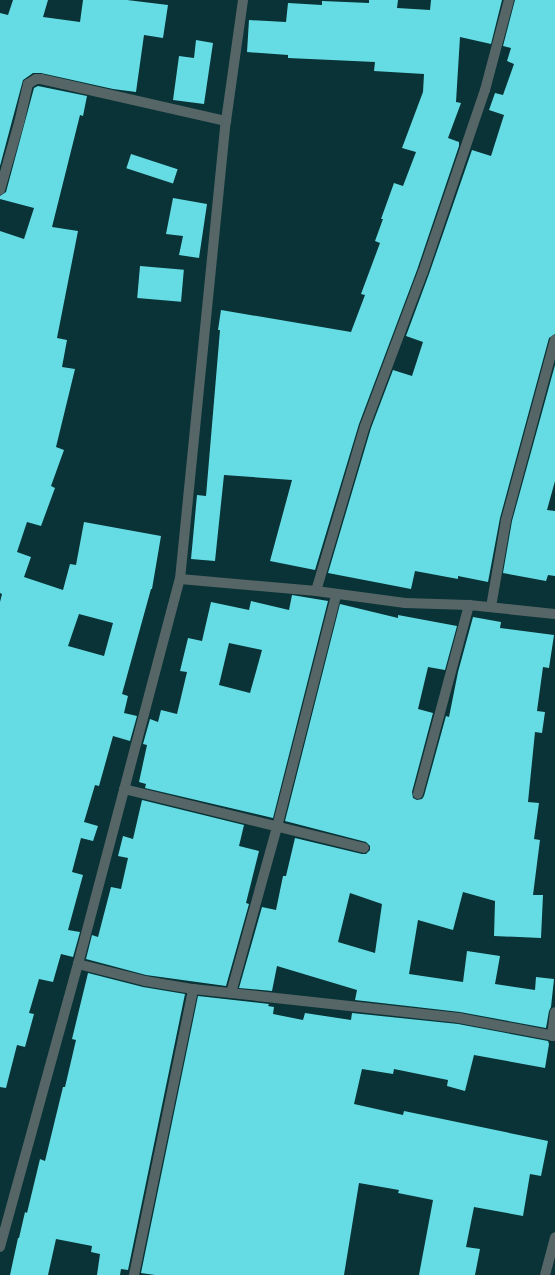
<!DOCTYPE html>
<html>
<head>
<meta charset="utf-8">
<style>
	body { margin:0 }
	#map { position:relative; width:555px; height:1275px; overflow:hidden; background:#093336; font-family:Rubik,sans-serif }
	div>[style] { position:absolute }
	.building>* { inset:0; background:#65dce3; transform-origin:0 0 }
	.minor>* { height:10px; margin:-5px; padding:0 5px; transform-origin:5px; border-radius:5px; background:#566667 }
	.tertiary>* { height:10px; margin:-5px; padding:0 5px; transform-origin:5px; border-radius:5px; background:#566667 }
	span { translate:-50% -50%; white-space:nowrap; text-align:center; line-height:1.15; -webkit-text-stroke:4px #00292c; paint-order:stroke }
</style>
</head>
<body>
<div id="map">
	<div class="building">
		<i style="clip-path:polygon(13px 0,48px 0,43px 17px,80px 22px,83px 0,127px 0,168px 5px,163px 38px,144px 35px,136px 92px,113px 89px,41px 73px,33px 73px,23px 80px,0 166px,0 13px,8px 15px)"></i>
		<i style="clip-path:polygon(369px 0,398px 0,397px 8px,430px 10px,431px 0,502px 0,491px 44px,460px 37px,456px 102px,461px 103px,448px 138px,459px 142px,459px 146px,417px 270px,359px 424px,315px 570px,270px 561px,292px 480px,224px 475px,215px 561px,191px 559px,197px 495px,206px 496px,220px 330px,218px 330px,221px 310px,351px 332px,365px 295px,361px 294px,380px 243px,375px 241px,383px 219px,381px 219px,394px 183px,403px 186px,416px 152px,402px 148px,423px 92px,424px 74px,374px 71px,375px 62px,288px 58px,288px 55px,247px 52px,249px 20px,286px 22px,288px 3px,322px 5px,322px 1px,369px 3px)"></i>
		<i style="clip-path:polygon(515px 0,555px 0,555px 334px,549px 338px,500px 518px,488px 582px,458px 576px,458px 579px,415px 571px,411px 589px,328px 573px,371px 428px,393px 370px,412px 376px,423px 342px,406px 336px,429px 274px,472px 150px,491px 156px,504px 115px,489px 110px,495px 93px,503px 95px,514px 64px,507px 61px,511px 48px,503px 46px)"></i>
		<i style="clip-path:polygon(196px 40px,213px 43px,204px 104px,173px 100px,179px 56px,194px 58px)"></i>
		<i style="clip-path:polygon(evenodd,38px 86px,87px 96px,83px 116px,80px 115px,52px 227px,78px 231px,57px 338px,67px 340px,62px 367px,75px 369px,56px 447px,64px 450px,51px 486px,55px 488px,41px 526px,27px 522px,17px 552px,31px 557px,24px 577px,63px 590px,70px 564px,76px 565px,84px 522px,161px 536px,152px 589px,151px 589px,122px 694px,128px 696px,124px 713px,137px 716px,130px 741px,113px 736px,99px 786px,95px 785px,84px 822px,98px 826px,93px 841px,81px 838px,72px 872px,83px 875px,68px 930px,80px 932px,73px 957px,61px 954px,53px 982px,39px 979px,29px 1013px,34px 1014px,25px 1047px,17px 1045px,6px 1088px,0 1087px,0 602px,2px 594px,0 593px,0 231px,24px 239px,34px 208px,0 199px,0 196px,6px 192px,34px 88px,38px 86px,79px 614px,113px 623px,104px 656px,68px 646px,79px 614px)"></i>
		<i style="left:131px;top:154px;width:49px;height:15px;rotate:18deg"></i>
		<i style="clip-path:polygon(173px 198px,207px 204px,199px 258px,179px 255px,183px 236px,166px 234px)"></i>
		<i style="left:140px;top:266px;width:44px;height:32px;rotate:5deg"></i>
		<i style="clip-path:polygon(555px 365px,555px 481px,547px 510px,555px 511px,555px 576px,548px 575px,546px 581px,503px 573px,512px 521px)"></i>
		<i style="clip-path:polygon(evenodd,292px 595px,328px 601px,273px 818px,145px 788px,146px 784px,139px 782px,147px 745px,143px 744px,150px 719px,158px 722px,161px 710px,177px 714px,187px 672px,180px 671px,188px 638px,202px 641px,211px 602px,249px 610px,251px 601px,289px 610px,292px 595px,229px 643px,262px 650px,250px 693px,219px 685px,229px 643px)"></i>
		<i style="clip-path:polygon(evenodd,340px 604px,398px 618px,398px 615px,457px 626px,445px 670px,428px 667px,418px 709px,433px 713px,412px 792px,413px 798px,417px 800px,422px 799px,424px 796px,446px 716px,449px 717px,458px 672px,473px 617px,501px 622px,500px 628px,554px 635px,549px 668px,543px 667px,537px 711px,545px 712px,542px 733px,535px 732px,528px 802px,539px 803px,534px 839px,540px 840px,533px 895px,543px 895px,541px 938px,494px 936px,495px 901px,463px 892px,453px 930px,418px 920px,409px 974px,463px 982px,467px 951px,500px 956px,495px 984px,535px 990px,536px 977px,554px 979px,551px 1007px,549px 1011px,546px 1028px,460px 1012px,355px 1000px,357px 990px,277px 966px,272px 991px,239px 988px,262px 907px,276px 910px,283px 876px,286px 876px,295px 838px,362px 854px,366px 854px,370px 850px,370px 846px,366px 842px,285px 821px,340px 604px,350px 893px,382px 904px,375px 953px,338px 942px,350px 893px)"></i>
		<i style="clip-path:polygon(142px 800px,244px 825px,239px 846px,259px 851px,246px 903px,249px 904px,226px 986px,146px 975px,86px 959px,92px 935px,98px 937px,111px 887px,121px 889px,128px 858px,118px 856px,123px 836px,133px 839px)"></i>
		<i style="clip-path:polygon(88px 973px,143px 987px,185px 994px,128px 1270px,121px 1269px,120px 1275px,97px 1275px,100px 1254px,91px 1252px,92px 1246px,56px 1239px,48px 1275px,10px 1275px,18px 1238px,19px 1238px,25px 1212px,27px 1213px,40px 1159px,45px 1161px,63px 1087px,65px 1087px,76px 1040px,72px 1039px)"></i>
		<i style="clip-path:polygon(198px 996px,269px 1004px,268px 1006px,274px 1007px,273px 1014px,303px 1020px,305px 1013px,351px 1020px,352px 1013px,458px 1024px,548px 1041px,549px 1044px,545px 1068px,474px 1055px,465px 1091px,447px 1086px,448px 1080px,394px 1069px,393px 1074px,362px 1069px,354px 1104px,403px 1115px,404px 1111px,548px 1141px,541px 1176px,530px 1174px,523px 1216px,474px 1207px,466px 1247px,480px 1249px,475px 1275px,419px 1275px,433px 1200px,398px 1193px,399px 1190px,359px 1183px,344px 1275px,155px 1275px,141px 1273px)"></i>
	</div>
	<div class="minor">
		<i style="left:0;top:190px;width:70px;rotate:-74.2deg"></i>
		<i style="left:19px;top:123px;width:40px;rotate:-77deg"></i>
		<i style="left:28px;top:84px;width:9px;rotate:-32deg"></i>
		<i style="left:36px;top:79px;width:5px"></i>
		<i style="left:41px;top:79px;width:190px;rotate:12.8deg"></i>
		<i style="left:180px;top:579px;width:460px;rotate:-84.3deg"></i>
		<i style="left:226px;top:121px;width:122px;rotate:-82deg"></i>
		<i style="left:316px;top:591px;width:172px;rotate:-73.5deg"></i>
		<i style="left:365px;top:426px;width:165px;rotate:-69.4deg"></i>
		<i style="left:423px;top:272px;width:192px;rotate:-71.2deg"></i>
		<i style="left:485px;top:90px;width:93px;rotate:-75.1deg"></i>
		<i style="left:491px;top:607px;width:88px;rotate:-80.2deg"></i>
		<i style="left:506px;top:520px;width:187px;rotate:-74.8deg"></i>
		<i style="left:124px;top:789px;width:247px;rotate:13.8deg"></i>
		<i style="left:418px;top:794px;width:196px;rotate:-74.9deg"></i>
		<i style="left:78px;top:964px;width:69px;rotate:14.2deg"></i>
		<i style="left:145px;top:981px;width:49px;rotate:9.5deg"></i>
		<i style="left:193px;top:989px;width:268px;rotate:6.2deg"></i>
		<i style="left:459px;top:1018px;width:98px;rotate:10.6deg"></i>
		<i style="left:231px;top:993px;width:172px;rotate:-74.5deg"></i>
		<i style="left:277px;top:827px;width:239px;rotate:-75.7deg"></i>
		<i style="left:552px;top:1036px;width:24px;rotate:-83deg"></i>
		<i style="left:0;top:1247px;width:294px;rotate:-74.6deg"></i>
		<i style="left:78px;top:964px;width:398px;rotate:-75.2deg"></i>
		<i style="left:180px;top:579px;width:137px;rotate:5deg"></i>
		<i style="left:316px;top:591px;width:90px;rotate:7.7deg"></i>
		<i style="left:405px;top:603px;width:64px;rotate:1.8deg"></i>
		<i style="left:469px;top:605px;width:86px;rotate:6deg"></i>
		<i style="left:134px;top:1275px;width:292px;rotate:-78.3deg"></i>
	</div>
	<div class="tertiary">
		<i style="left:545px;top:1275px;width:39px;rotate:-75deg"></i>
	</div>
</div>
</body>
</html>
